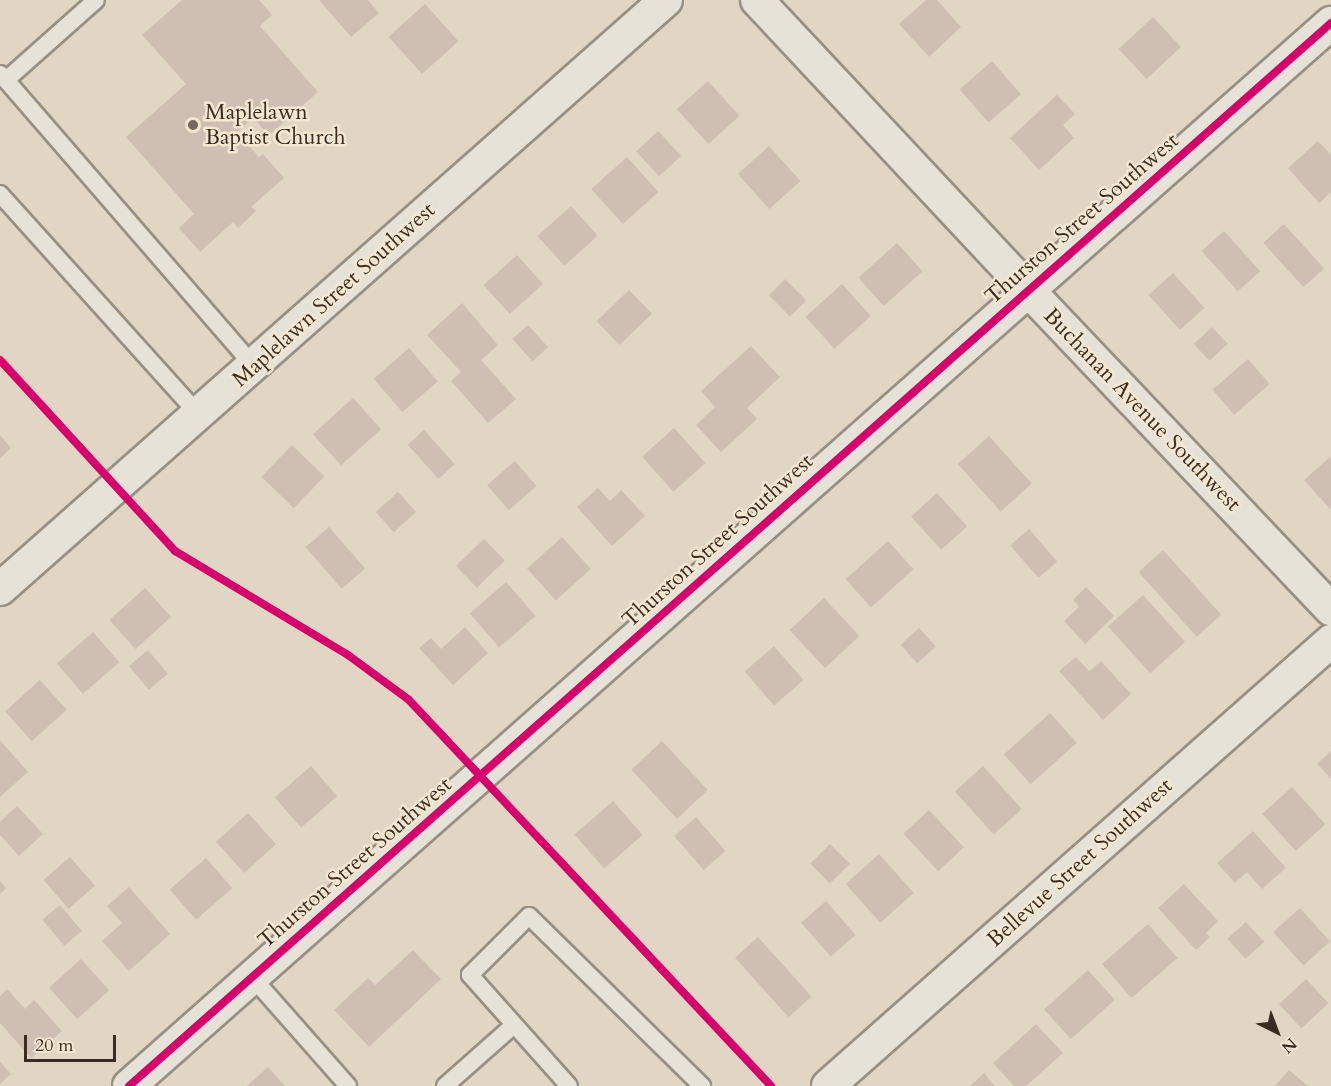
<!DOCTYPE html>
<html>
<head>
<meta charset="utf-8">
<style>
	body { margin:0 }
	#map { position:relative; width:1331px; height:1086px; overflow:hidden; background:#e1d6c4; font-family:Cardo,serif }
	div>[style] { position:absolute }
	.building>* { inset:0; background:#cfbfb2; transform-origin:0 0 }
	.roads { filter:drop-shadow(2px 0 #989085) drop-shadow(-2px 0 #989085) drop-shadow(0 2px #989085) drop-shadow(0 -2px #989085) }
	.lane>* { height:16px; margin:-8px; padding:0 8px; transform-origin:8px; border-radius:8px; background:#e7e2d8 }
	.street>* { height:32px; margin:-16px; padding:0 16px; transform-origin:16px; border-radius:16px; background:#e7e2d8 }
	.cycleway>* { height:8px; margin:-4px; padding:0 4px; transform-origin:4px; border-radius:4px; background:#d6006c }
	.dots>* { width:16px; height:16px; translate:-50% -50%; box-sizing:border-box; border:3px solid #f4e7d0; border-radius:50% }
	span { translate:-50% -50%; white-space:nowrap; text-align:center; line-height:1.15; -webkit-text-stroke:5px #f4e7d0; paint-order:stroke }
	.poi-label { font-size:22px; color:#3b2b22 }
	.left { translate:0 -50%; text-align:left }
	.street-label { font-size:22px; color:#3b2b22 }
	.north { position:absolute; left:1247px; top:1002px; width:60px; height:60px; -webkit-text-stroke:4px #f4e7d0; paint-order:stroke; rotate:138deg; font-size:16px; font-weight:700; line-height:24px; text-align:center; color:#3b2b22 }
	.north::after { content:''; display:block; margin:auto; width:21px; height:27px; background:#3b2b22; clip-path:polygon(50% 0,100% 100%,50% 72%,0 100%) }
	.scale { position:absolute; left:24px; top:1035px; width:92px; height:27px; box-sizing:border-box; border:3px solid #3b2b22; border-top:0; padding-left:8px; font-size:18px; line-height:21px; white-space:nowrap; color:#3b2b22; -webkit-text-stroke:4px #f4e7d0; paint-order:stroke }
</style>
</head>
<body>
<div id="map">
	<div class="building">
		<i style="clip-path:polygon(182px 0,259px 0,272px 15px,260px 26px,318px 92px,269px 135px,253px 118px,237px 132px,259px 157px,263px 154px,284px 178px,251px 207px,256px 211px,238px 228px,233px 222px,200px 252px,179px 228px,194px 214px,126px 137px,186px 84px,142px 35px)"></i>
		<i style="clip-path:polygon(319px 0,368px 0,379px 13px,351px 37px)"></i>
		<i style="clip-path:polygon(926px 0,937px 0,961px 27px,929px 57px,899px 24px)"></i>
		<i style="left:425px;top:4px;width:50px;height:49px;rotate:48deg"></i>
		<i style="left:1153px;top:17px;width:41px;height:47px;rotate:47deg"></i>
		<i style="left:992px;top:61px;width:44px;height:43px;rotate:49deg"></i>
		<i style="left:708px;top:81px;width:47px;height:42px;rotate:48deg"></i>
		<i style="clip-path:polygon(1057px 95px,1075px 114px,1063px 125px,1074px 138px,1039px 170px,1010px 138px)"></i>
		<i style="left:658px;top:131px;width:34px;height:30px;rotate:47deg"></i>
		<i style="clip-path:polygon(1318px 141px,1331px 155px,1331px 192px,1319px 203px,1288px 168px)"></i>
		<i style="left:769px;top:146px;width:47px;height:42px;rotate:48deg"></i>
		<i style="left:627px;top:157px;width:47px;height:48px;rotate:48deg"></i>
		<i style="left:571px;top:206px;width:40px;height:45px;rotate:48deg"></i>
		<i style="left:1284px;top:224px;width:60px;height:28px;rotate:48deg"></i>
		<i style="left:1224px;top:231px;width:54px;height:30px;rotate:48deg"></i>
		<i style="left:897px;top:243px;width:38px;height:52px;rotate:48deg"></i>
		<i style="left:517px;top:255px;width:39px;height:45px;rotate:48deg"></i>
		<i style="left:1173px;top:273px;width:47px;height:33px;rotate:48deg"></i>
		<i style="left:785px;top:279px;width:30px;height:23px;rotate:45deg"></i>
		<i style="left:842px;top:284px;width:43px;height:49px;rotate:48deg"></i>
		<i style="left:629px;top:290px;width:33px;height:45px;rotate:46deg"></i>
		<i style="clip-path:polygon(462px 303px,498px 345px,481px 360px,516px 399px,488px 423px,451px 381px,461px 372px,427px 335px)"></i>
		<i style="left:528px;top:325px;width:30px;height:21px;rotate:48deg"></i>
		<i style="left:1212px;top:327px;width:23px;height:25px;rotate:47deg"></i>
		<i style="clip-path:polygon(751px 346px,780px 377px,747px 408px,757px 419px,721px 452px,696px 425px,715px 407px,701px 391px)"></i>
		<i style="left:409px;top:348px;width:44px;height:47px;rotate:49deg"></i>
		<i style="left:1248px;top:359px;width:33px;height:47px;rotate:49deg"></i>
		<i style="left:353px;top:398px;width:42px;height:54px;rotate:48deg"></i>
		<i style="left:674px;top:428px;width:47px;height:43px;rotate:48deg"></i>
		<i style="left:424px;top:430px;width:46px;height:22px;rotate:48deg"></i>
		<i style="clip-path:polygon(0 435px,11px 448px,0 458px)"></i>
		<i style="left:989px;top:436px;width:64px;height:42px;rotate:48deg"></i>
		<i style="left:292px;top:445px;width:45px;height:44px;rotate:44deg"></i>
		<i style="clip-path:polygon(1331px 456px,1331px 510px,1304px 480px)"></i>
		<i style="left:515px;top:461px;width:33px;height:37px;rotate:49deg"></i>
		<i style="clip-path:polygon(598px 488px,610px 501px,621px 490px,645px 516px,612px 546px,577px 507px)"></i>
		<i style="left:398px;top:492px;width:27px;height:30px;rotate:48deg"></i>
		<i style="left:937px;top:493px;width:45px;height:35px;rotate:48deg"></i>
		<i style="left:329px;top:527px;width:55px;height:31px;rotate:49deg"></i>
		<i style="left:1029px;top:529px;width:43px;height:25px;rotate:49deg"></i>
		<i style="left:562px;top:537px;width:43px;height:47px;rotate:48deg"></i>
		<i style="left:484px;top:539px;width:30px;height:39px;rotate:46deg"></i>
		<i style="left:888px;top:541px;width:38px;height:57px;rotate:48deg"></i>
		<i style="left:1163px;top:550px;width:87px;height:33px;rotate:48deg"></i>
		<i style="left:506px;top:582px;width:45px;height:48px;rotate:49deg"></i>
		<i style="clip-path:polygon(1086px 587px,1114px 616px,1085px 644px,1064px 621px,1079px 607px,1073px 600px)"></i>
		<i style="left:145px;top:588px;width:39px;height:48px;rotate:48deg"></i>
		<i style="left:1143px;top:595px;width:63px;height:47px;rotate:48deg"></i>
		<i style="left:824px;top:598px;width:52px;height:47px;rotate:47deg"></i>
		<i style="clip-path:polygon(465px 627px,488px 653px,453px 685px,419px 648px,431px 638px,441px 649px)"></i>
		<i style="left:919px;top:628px;width:25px;height:25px;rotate:48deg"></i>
		<i style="left:93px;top:632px;width:40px;height:48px;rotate:49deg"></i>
		<i style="left:774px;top:646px;width:45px;height:39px;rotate:49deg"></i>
		<i style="left:148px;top:650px;width:31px;height:25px;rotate:50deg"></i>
		<i style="clip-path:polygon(1076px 657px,1089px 671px,1101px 661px,1131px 694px,1103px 720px,1059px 671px)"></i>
		<i style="left:40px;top:680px;width:40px;height:47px;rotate:48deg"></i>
		<i style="left:1050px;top:713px;width:40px;height:62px;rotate:48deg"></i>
		<i style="clip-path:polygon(0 740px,28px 772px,0 797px)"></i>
		<i style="left:662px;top:741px;width:67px;height:42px;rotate:47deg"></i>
		<i style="clip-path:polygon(1331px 751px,1331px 779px,1317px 764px)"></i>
		<i style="left:311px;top:766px;width:40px;height:48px;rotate:49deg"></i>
		<i style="left:983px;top:766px;width:58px;height:38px;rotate:48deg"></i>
		<i style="left:1292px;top:787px;width:50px;height:40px;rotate:48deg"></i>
		<i style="left:613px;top:801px;width:45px;height:51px;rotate:49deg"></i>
		<i style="clip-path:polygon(17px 806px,43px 834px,19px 856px,0 835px,0 822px)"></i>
		<i style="left:929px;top:810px;width:51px;height:35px;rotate:47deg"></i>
		<i style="left:248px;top:813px;width:42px;height:43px;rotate:48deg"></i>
		<i style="left:696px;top:817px;width:45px;height:29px;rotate:49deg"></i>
		<i style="clip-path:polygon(1253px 831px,1286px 868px,1262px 889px,1247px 872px,1235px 883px,1217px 863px)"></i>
		<i style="left:830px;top:844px;width:28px;height:28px;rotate:45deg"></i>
		<i style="left:879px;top:854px;width:52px;height:45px;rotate:48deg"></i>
		<i style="left:70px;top:857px;width:38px;height:35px;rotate:49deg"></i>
		<i style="left:206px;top:858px;width:40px;height:48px;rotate:49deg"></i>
		<i style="clip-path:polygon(0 881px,6px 888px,0 894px)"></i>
		<i style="clip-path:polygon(1184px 884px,1218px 921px,1206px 933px,1210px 937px,1196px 950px,1158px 908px)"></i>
		<i style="clip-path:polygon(129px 887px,170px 934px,129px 971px,102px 941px,122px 923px,107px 906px)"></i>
		<i style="left:826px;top:901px;width:45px;height:33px;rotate:49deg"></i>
		<i style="left:60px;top:905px;width:34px;height:23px;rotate:50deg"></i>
		<i style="left:1300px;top:908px;width:45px;height:36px;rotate:48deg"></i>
		<i style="left:1246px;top:922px;width:27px;height:25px;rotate:48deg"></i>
		<i style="left:1148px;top:924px;width:45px;height:61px;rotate:49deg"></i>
		<i style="left:758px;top:937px;width:80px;height:31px;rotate:48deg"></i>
		<i style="clip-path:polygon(413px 950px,441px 979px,369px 1047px,334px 1010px,368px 978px,375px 985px)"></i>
		<i style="left:81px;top:959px;width:42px;height:43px;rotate:48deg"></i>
		<i style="left:1088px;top:970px;width:40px;height:59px;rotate:48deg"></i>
		<i style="left:1306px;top:979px;width:33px;height:37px;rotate:47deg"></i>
		<i style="clip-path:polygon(7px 989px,25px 1009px,34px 1000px,62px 1031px,31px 1058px,0 1023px,0 996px)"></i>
		<i style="clip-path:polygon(1036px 1024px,1063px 1053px,1026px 1086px,1014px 1086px,993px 1063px)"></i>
		<i style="clip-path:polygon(0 1062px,11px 1074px,0 1084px)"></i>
		<i style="clip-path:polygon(268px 1067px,285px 1086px,247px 1086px)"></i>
		<i style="clip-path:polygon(1289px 1070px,1308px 1086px,1275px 1086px)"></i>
		<i style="clip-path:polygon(984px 1073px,995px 1086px,970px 1086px)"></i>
	</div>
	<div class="roads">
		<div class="lane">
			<i style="left:0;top:74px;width:8px;rotate:45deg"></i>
			<i style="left:6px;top:80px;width:120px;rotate:-41.6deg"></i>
			<i style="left:6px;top:80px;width:379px;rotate:49.1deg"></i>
			<i style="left:0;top:194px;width:297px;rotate:48deg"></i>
			<i style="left:252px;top:977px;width:145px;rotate:48.6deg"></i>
			<i style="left:445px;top:1086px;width:92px;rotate:-41.5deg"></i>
			<i style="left:569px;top:1086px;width:149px;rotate:-131.7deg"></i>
			<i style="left:470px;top:975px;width:83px;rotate:-45deg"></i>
			<i style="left:529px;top:916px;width:243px;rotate:44.5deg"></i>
		</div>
		<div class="street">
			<i style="left:757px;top:0;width:397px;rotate:46.9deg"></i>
			<i style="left:1028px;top:290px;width:440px;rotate:46.5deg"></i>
			<i style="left:0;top:589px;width:889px;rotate:-41.49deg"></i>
			<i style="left:129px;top:1086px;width:1605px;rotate:-41.49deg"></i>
			<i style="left:828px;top:1086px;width:672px;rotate:-41.5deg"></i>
		</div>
	</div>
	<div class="cycleway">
		<i style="left:0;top:360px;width:259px;rotate:47.5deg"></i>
		<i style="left:175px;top:551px;width:202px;rotate:31deg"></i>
		<i style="left:348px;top:655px;width:74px;rotate:36.3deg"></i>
		<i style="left:408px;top:699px;width:531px;rotate:46.83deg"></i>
		<i style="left:129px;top:1086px;width:1605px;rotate:-41.49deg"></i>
	</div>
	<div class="dots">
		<i style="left:193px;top:125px;background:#75675b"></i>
	</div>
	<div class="poi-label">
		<span class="left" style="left:205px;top:125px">Maplelawn<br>Baptist Church</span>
	</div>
	<div class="street-label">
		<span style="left:1082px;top:219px;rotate:-41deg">Thurston Street Southwest</span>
		<span style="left:334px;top:295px;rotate:-42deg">Maplelawn Street Southwest</span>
		<span style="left:1142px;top:410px;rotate:46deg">Buchanan Avenue Southwest</span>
		<span style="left:718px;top:541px;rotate:-42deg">Thurston Street Southwest</span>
		<span style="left:355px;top:863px;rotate:-41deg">Thurston Street Southwest</span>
		<span style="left:1080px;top:863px;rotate:-42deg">Bellevue Street Southwest</span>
	</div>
	<div class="north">N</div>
	<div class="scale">20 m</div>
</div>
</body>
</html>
